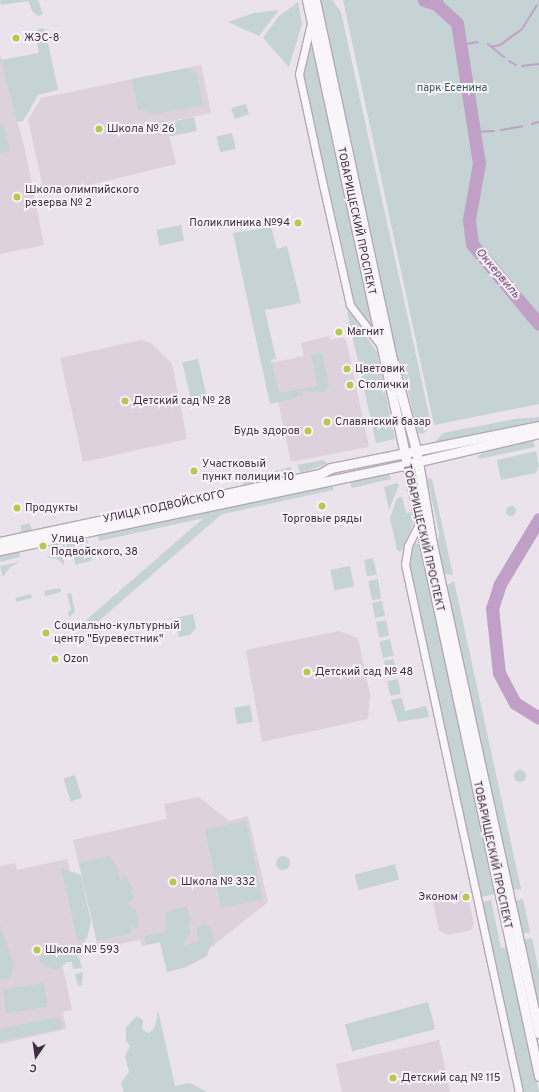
<!DOCTYPE html>
<html>
<head>
<meta charset="utf-8">
<style>
	body { margin:0 }
	#map { position:relative; width:539px; height:1092px; overflow:hidden; background:#eae3eb; font-family:Overpass,sans-serif }
	div>[style] { position:absolute }
	.built>* { inset:0; background:#dcd1dc }
	.green>* { inset:0; background:#c5d3d4; transform-origin:0 0 }
	.round { border-radius:50% }
	.stream>* { height:2px; margin:-1px; padding:0 1px; transform-origin:1px; border-radius:1px; background:#c1a0c8 }
	.river>* { height:13px; margin:-6.5px; padding:0 6.5px; transform-origin:6.5px; border-radius:6.5px; background:#c1a0c8 }
	.roads { filter:drop-shadow(1px 0 #b4a8b5) drop-shadow(-1px 0 #b4a8b5) drop-shadow(0 1px #b4a8b5) drop-shadow(0 -1px #b4a8b5) }
	.minor>* { height:7px; margin:-3.5px; padding:0 3.5px; transform-origin:3.5px; border-radius:3.5px; background:#f9f6f9 }
	.tertiary>* { height:9px; margin:-4.5px; padding:0 4.5px; transform-origin:4.5px; border-radius:4.5px; background:#f9f6f9 }
	.dots>* { width:11px; height:11px; translate:-50% -50%; box-sizing:border-box; border:2px solid #f7f3f8; border-radius:50% }
	span { translate:-50% -50%; white-space:nowrap; text-align:center; line-height:1.15; -webkit-text-stroke:4px #f7f3f8; paint-order:stroke }
	.poi-label { font-size:11px; color:#412c42 }
	.left { translate:0 -50%; text-align:left }
	.right { translate:-100% -50%; text-align:right }
	.park-label { font-size:11px; color:#3a595d }
	.street-label { font-size:11px; color:#412c42 }
	.water-label { font-size:12px; color:#6c3774; font-style:italic }
	.north { position:absolute; left:16px; top:1036px; width:40px; height:40px; -webkit-text-stroke:3px #f7f3f8; paint-order:stroke; rotate:193deg; font-size:11px; font-weight:700; line-height:16px; text-align:center; color:#412c42 }
	.north::after { content:''; display:block; margin:auto; width:14px; height:18px; background:#412c42; clip-path:polygon(50% 0,100% 100%,50% 72%,0 100%) }
</style>
</head>
<body>
<div id="map">
	<div class="built">
		<i style="clip-path:polygon(0 54px,25px 150px,44px 245px,0 254px)"></i>
		<i style="clip-path:polygon(201px 65px,211px 113px,166px 122px,176px 164px,85px 186px,44px 192px,28px 120px,41px 98px)"></i>
		<i style="clip-path:polygon(329px 336px,330px 340px,342px 337px,346px 340px,369px 447px,291px 462px,270px 363px,304px 356px,301px 343px)"></i>
		<i style="clip-path:polygon(141px 340px,151px 343px,172px 364px,187px 439px,83px 462px,60px 358px)"></i>
		<i style="clip-path:polygon(339px 631px,358px 638px,370px 694px,368px 719px,262px 742px,246px 650px)"></i>
		<i style="clip-path:polygon(199px 797px,229px 821px,248px 816px,268px 902px,186px 967px,167px 972px,160px 942px,142px 946px,140px 940px,98px 948px,73px 840px,167px 819px,164px 804px)"></i>
		<i style="clip-path:polygon(67px 859px,87px 947px,60px 953px,72px 1010px,63px 1012px,66px 1029px,0 1044px,0 866px,15px 863px,17px 870px)"></i>
		<i style="clip-path:polygon(463px 891px,468px 897px,474px 924px,471px 930px,448px 935px,439px 930px,432px 898px)"></i>
		<i style="clip-path:polygon(439px 1040px,450px 1092px,342px 1092px,336px 1064px)"></i>
	</div>
	<div class="green">
		<i style="clip-path:polygon(0 0,38px 0,43px 14px,38px 16px,33px 12px,28px 1px,1px 5px)"></i>
		<i style="clip-path:polygon(320px 0,332px 0,341px 12px,430px 419px,429px 428px,424px 433px,418px 434px,405px 379px,398px 365px)"></i>
		<i style="clip-path:polygon(343px 0,539px 0,539px 404px,434px 425px)"></i>
		<i style="clip-path:polygon(298px 2px,302px 24px,289px 67px,263px 38px,278px 17px)"></i>
		<i style="clip-path:polygon(279px 10px,259px 36px,228px 22px,254px 13px)"></i>
		<i style="clip-path:polygon(40px 28px,45px 29px,58px 90px,38px 95px,23px 121px,17px 122px,1px 60px,39px 53px,35px 32px)"></i>
		<i style="clip-path:polygon(309px 47px,313px 48px,372px 326px,355px 304px,303px 73px)"></i>
		<i style="clip-path:polygon(188px 68px,197px 74px,203px 105px,155px 114px,138px 109px,132px 79px)"></i>
		<i style="clip-path:polygon(246px 104px,249px 114px,235px 119px,231px 108px)"></i>
		<i style="left:194px;top:117px;width:14px;height:28px;rotate:78deg"></i>
		<i style="clip-path:polygon(3px 123px,10px 151px,0 154px,0 124px)"></i>
		<i style="left:232px;top:133px;width:16px;height:16px;rotate:76deg"></i>
		<i style="left:181px;top:225px;width:16px;height:25px;rotate:79deg"></i>
		<i style="clip-path:polygon(271px 227px,277px 249px,287px 246px,301px 303px,265px 310px,276px 359px,271px 360px,279px 393px,318px 386px,311px 355px,322px 353px,329px 385px,325px 392px,302px 391px,303px 396px,270px 404px,233px 233px)"></i>
		<i style="clip-path:polygon(349px 311px,377px 352px,395px 439px,376px 443px,347px 312px)"></i>
		<i style="left:198px;top:359px;width:43px;height:16px;rotate:77deg"></i>
		<i style="clip-path:polygon(539px 417px,539px 422px,435px 442px,443px 433px,515px 419px)"></i>
		<i style="clip-path:polygon(533px 440px,535px 447px,479px 459px,478px 456px,486px 451px)"></i>
		<i style="clip-path:polygon(536px 451px,539px 465px,536px 473px,501px 480px,497px 460px)"></i>
		<i style="clip-path:polygon(323px 460px,328px 464px,300px 473px,298px 465px)"></i>
		<i style="left:291px;top:467px;width:8px;height:29px;rotate:76deg"></i>
		<i style="clip-path:polygon(389px 474px,391px 479px,352px 488px,350px 482px)"></i>
		<i style="left:253px;top:475px;width:9px;height:221px;rotate:49deg"></i>
		<i style="clip-path:polygon(427px 478px,432px 479px,453px 575px,443px 574px,438px 548px,439px 533px)"></i>
		<i style="clip-path:polygon(397px 483px,399px 485px,389px 510px,384px 487px)"></i>
		<i style="clip-path:polygon(321px 485px,333px 486px,333px 490px,99px 541px,97px 533px)"></i>
		<i style="clip-path:polygon(402px 497px,406px 513px,411px 512px,413px 524px,401px 552px,397px 550px,390px 518px,397px 498px)"></i>
		<i class="round" style="left:506px;top:506px;width:10px;height:10px"></i>
		<i style="left:30px;top:523px;width:8px;height:10px;rotate:76deg"></i>
		<i style="left:86px;top:536px;width:7px;height:25px;rotate:74deg"></i>
		<i style="clip-path:polygon(415px 543px,421px 545px,496px 894px,481px 897px,408px 561px,410px 548px)"></i>
		<i style="left:89px;top:548px;width:13px;height:17px;rotate:77deg"></i>
		<i style="clip-path:polygon(19px 550px,20px 557px,0 562px,0 554px)"></i>
		<i style="clip-path:polygon(64px 553px,64px 565px,57px 559px,46px 557px)"></i>
		<i style="clip-path:polygon(373px 558px,377px 575px,367px 576px,364px 560px)"></i>
		<i style="clip-path:polygon(20px 562px,10px 567px,3px 577px,0 566px)"></i>
		<i style="left:350px;top:566px;width:21px;height:20px;rotate:79deg"></i>
		<i style="clip-path:polygon(378px 579px,381px 599px,372px 600px,368px 581px)"></i>
		<i style="clip-path:polygon(454px 581px,521px 889px,512px 890px,469px 696px,446px 586px)"></i>
		<i style="clip-path:polygon(60px 588px,61px 592px,45px 596px,44px 591px)"></i>
		<i style="clip-path:polygon(71px 593px,75px 612px,69px 617px,68px 612px,71px 610px,67px 594px)"></i>
		<i style="left:31px;top:594px;width:4px;height:16px;rotate:76deg"></i>
		<i style="left:382px;top:601px;width:15px;height:10px;rotate:79deg"></i>
		<i style="clip-path:polygon(193px 614px,196px 628px,190px 635px,179px 637px,175px 618px)"></i>
		<i style="left:386px;top:620px;width:16px;height:10px;rotate:79deg"></i>
		<i style="left:390px;top:639px;width:17px;height:11px;rotate:77deg"></i>
		<i style="left:394px;top:659px;width:17px;height:10px;rotate:80deg"></i>
		<i style="left:398px;top:679px;width:15px;height:11px;rotate:79deg"></i>
		<i style="clip-path:polygon(402px 698px,405px 711px,426px 706px,429px 717px,398px 722px,391px 700px)"></i>
		<i style="left:250px;top:705px;width:17px;height:16px;rotate:80deg"></i>
		<i class="round" style="left:514px;top:770px;width:12px;height:12px"></i>
		<i style="left:75px;top:775px;width:24px;height:12px;rotate:73deg"></i>
		<i style="left:246px;top:821px;width:80px;height:42px;rotate:78deg"></i>
		<i style="clip-path:polygon(110px 856px,117px 866px,121px 881px,126px 876px,132px 888px,131px 893px,134px 898px,129px 902px,129px 907px,136px 909px,139px 929px,130px 925px,131px 933px,97px 941px,79px 863px)"></i>
		<i class="round" style="left:276px;top:856px;width:14px;height:14px"></i>
		<i style="left:395px;top:864px;width:16px;height:42px;rotate:75deg"></i>
		<i style="clip-path:polygon(61px 868px,81px 875px,91px 922px,87px 938px,78px 942px)"></i>
		<i style="left:523px;top:899px;width:34px;height:9px;rotate:78deg"></i>
		<i style="clip-path:polygon(491px 900px,501px 948px,508px 947px,539px 1092px,524px 1092px,482px 902px)"></i>
		<i style="clip-path:polygon(186px 906px,191px 919px,188px 925px,191px 932px,184px 943px,185px 946px,201px 939px,197px 936px,197px 929px,202px 924px,210px 927px,215px 941px,210px 946px,207px 956px,186px 967px,167px 972px,160px 942px,147px 945px,144px 939px,146px 936px,165px 932px,166px 912px)"></i>
		<i style="clip-path:polygon(0 925px,14px 965px,9px 979px,0 980px)"></i>
		<i style="clip-path:polygon(532px 938px,539px 972px,539px 1016px,523px 940px)"></i>
		<i style="clip-path:polygon(75px 948px,80px 951px,77px 957px,79px 957px,82px 968px,73px 969px,72px 962px,67px 962px,55px 970px,40px 963px,39px 956px)"></i>
		<i style="clip-path:polygon(83px 972px,82px 985px,78px 986px,75px 974px)"></i>
		<i style="left:44px;top:983px;width:24px;height:42px;rotate:81deg"></i>
		<i style="left:428px;top:1002px;width:28px;height:86px;rotate:75deg"></i>
		<i style="clip-path:polygon(158px 1010px,175px 1086px,190px 1083px,207px 1092px,124px 1092px,121px 1083px,129px 1072px,125px 1056px,130px 1046px,126px 1041px,126px 1027px,137px 1016px,143px 1020px,142px 1030px,149px 1033px,155px 1027px)"></i>
		<i style="clip-path:polygon(57px 1017px,62px 1021px,62px 1029px,0 1041px,0 1029px)"></i>
	</div>
	<div class="stream">
		<i style="left:442px;top:0;width:9px;rotate:84deg"></i>
		<i style="left:488px;top:44px;width:21px;rotate:39deg"></i>
		<i style="left:461px;top:45px;width:17px;rotate:-10deg"></i>
		<i style="left:491px;top:47px;width:9px;rotate:-13deg"></i>
		<i style="left:500px;top:45px;width:27px;rotate:-36deg"></i>
		<i style="left:522px;top:29px;width:28px;rotate:-58deg"></i>
		<i style="left:509px;top:61px;width:8px;rotate:30deg"></i>
		<i style="left:522px;top:66px;width:17px;rotate:-7deg"></i>
		<i style="left:532px;top:124px;width:7px;rotate:-16deg"></i>
		<i style="left:501px;top:130px;width:22px;rotate:-10deg"></i>
		<i style="left:474px;top:132px;width:20px;rotate:-3deg"></i>
	</div>
	<div class="river">
		<i style="left:424px;top:0;width:13px;rotate:18deg"></i>
		<i style="left:436px;top:4px;width:28px;rotate:42deg"></i>
		<i style="left:457px;top:23px;width:142px;rotate:81.1deg"></i>
		<i style="left:479px;top:163px;width:58px;rotate:100deg"></i>
		<i style="left:469px;top:220px;width:24px;rotate:83deg"></i>
		<i style="left:472px;top:244px;width:104px;rotate:50.1deg"></i>
		<i style="left:539px;top:519px;width:76px;rotate:121deg"></i>
		<i style="left:500px;top:584px;width:25px;rotate:108deg"></i>
		<i style="left:492px;top:608px;width:65px;rotate:83.9deg"></i>
		<i style="left:499px;top:673px;width:34px;rotate:62deg"></i>
		<i style="left:515px;top:703px;width:28px;rotate:32deg"></i>
	</div>
	<div class="roads">
		<div class="minor">
			<i style="left:311px;top:23px;width:52px;rotate:103.2deg"></i>
			<i style="left:299px;top:74px;width:114px;rotate:77.8deg"></i>
			<i style="left:323px;top:185px;width:123px;rotate:77.3deg"></i>
			<i style="left:350px;top:305px;width:53px;rotate:52.7deg"></i>
			<i style="left:419px;top:524px;width:25px;rotate:117deg"></i>
			<i style="left:408px;top:546px;width:18px;rotate:99deg"></i>
			<i style="left:405px;top:564px;width:540px;rotate:77.82deg"></i>
		</div>
		<div class="tertiary">
			<i style="left:307px;top:0;width:1101px;rotate:77.83deg"></i>
			<i style="left:315px;top:0;width:367px;rotate:77.9deg"></i>
			<i style="left:392px;top:359px;width:94px;rotate:75.2deg"></i>
			<i style="left:416px;top:450px;width:95px;rotate:80.3deg"></i>
			<i style="left:432px;top:544px;width:501px;rotate:77.66deg"></i>
			<i style="left:0;top:542px;width:327px;rotate:-12deg"></i>
			<i style="left:320px;top:474px;width:13px;rotate:-29deg"></i>
			<i style="left:331px;top:468px;width:212px;rotate:-11.4deg"></i>
			<i style="left:0;top:550px;width:416px;rotate:-11.9deg"></i>
			<i style="left:407px;top:464px;width:136px;rotate:-13.2deg"></i>
		</div>
	</div>
	<div class="dots">
		<i style="left:16px;top:38px;background:#b5c84f"></i>
		<i style="left:99px;top:129px;background:#b5c84f"></i>
		<i style="left:17px;top:197px;background:#b5c84f"></i>
		<i style="left:298px;top:223px;background:#b5c84f"></i>
		<i style="left:339px;top:332px;background:#b5c84f"></i>
		<i style="left:347px;top:369px;background:#b5c84f"></i>
		<i style="left:350px;top:385px;background:#b5c84f"></i>
		<i style="left:125px;top:401px;background:#b5c84f"></i>
		<i style="left:327px;top:422px;background:#b5c84f"></i>
		<i style="left:308px;top:431px;background:#b5c84f"></i>
		<i style="left:194px;top:471px;background:#b5c84f"></i>
		<i style="left:322px;top:506px;background:#b5c84f"></i>
		<i style="left:17px;top:508px;background:#b5c84f"></i>
		<i style="left:43px;top:546px;background:#b5c84f"></i>
		<i style="left:46px;top:633px;background:#b5c84f"></i>
		<i style="left:55px;top:659px;background:#b5c84f"></i>
		<i style="left:307px;top:672px;background:#b5c84f"></i>
		<i style="left:173px;top:882px;background:#b5c84f"></i>
		<i style="left:466px;top:897px;background:#b5c84f"></i>
		<i style="left:37px;top:950px;background:#b5c84f"></i>
		<i style="left:393px;top:1078px;background:#b5c84f"></i>
	</div>
	<div class="poi-label">
		<span class="left" style="left:24px;top:38px">ЖЭС-8</span>
		<span class="left" style="left:107px;top:129px">Школа № 26</span>
		<span class="left" style="left:25px;top:197px">Школа олимпийского<br>резерва № 2</span>
		<span class="right" style="left:290px;top:223px">Поликлиника №94</span>
		<span class="left" style="left:347px;top:332px">Магнит</span>
		<span class="left" style="left:355px;top:369px">Цветовик</span>
		<span class="left" style="left:358px;top:385px">Столички</span>
		<span class="left" style="left:133px;top:401px">Детский сад № 28</span>
		<span class="left" style="left:335px;top:422px">Славянский базар</span>
		<span class="right" style="left:300px;top:431px">Будь здоров</span>
		<span class="left" style="left:202px;top:471px">Участковый<br>пункт полиции 10</span>
		<span class="left" style="left:25px;top:508px">Продукты</span>
		<span style="left:322px;top:519px">Торговые ряды</span>
		<span class="left" style="left:51px;top:546px">Улица<br>Подвойского, 38</span>
		<span class="left" style="left:54px;top:633px">Социально-культурный<br>центр "Буревестник"</span>
		<span class="left" style="left:63px;top:659px">Ozon</span>
		<span class="left" style="left:315px;top:672px">Детский сад № 48</span>
		<span class="left" style="left:181px;top:882px">Школа № 332</span>
		<span class="right" style="left:458px;top:897px">Эконом</span>
		<span class="left" style="left:45px;top:950px">Школа № 593</span>
		<span class="left" style="left:401px;top:1078px">Детский сад № 115</span>
	</div>
	<div class="park-label">
		<span style="left:452px;top:88px">парк Есенина</span>
	</div>
	<div class="street-label">
		<span style="left:356px;top:221px;rotate:78deg">ТОВАРИЩЕСКИЙ ПРОСПЕКТ</span>
		<span style="left:164px;top:507px;rotate:-12deg">УЛИЦА ПОДВОЙСКОГО</span>
		<span style="left:423px;top:538px;rotate:77deg">ТОВАРИЩЕСКИЙ ПРОСПЕКТ</span>
		<span style="left:492px;top:855px;rotate:78deg">ТОВАРИЩЕСКИЙ ПРОСПЕКТ</span>
	</div>
	<div class="water-label">
		<span style="left:497px;top:274px;rotate:50deg">Оккервиль</span>
	</div>
	<div class="north">С</div>
</div>
</body>
</html>
